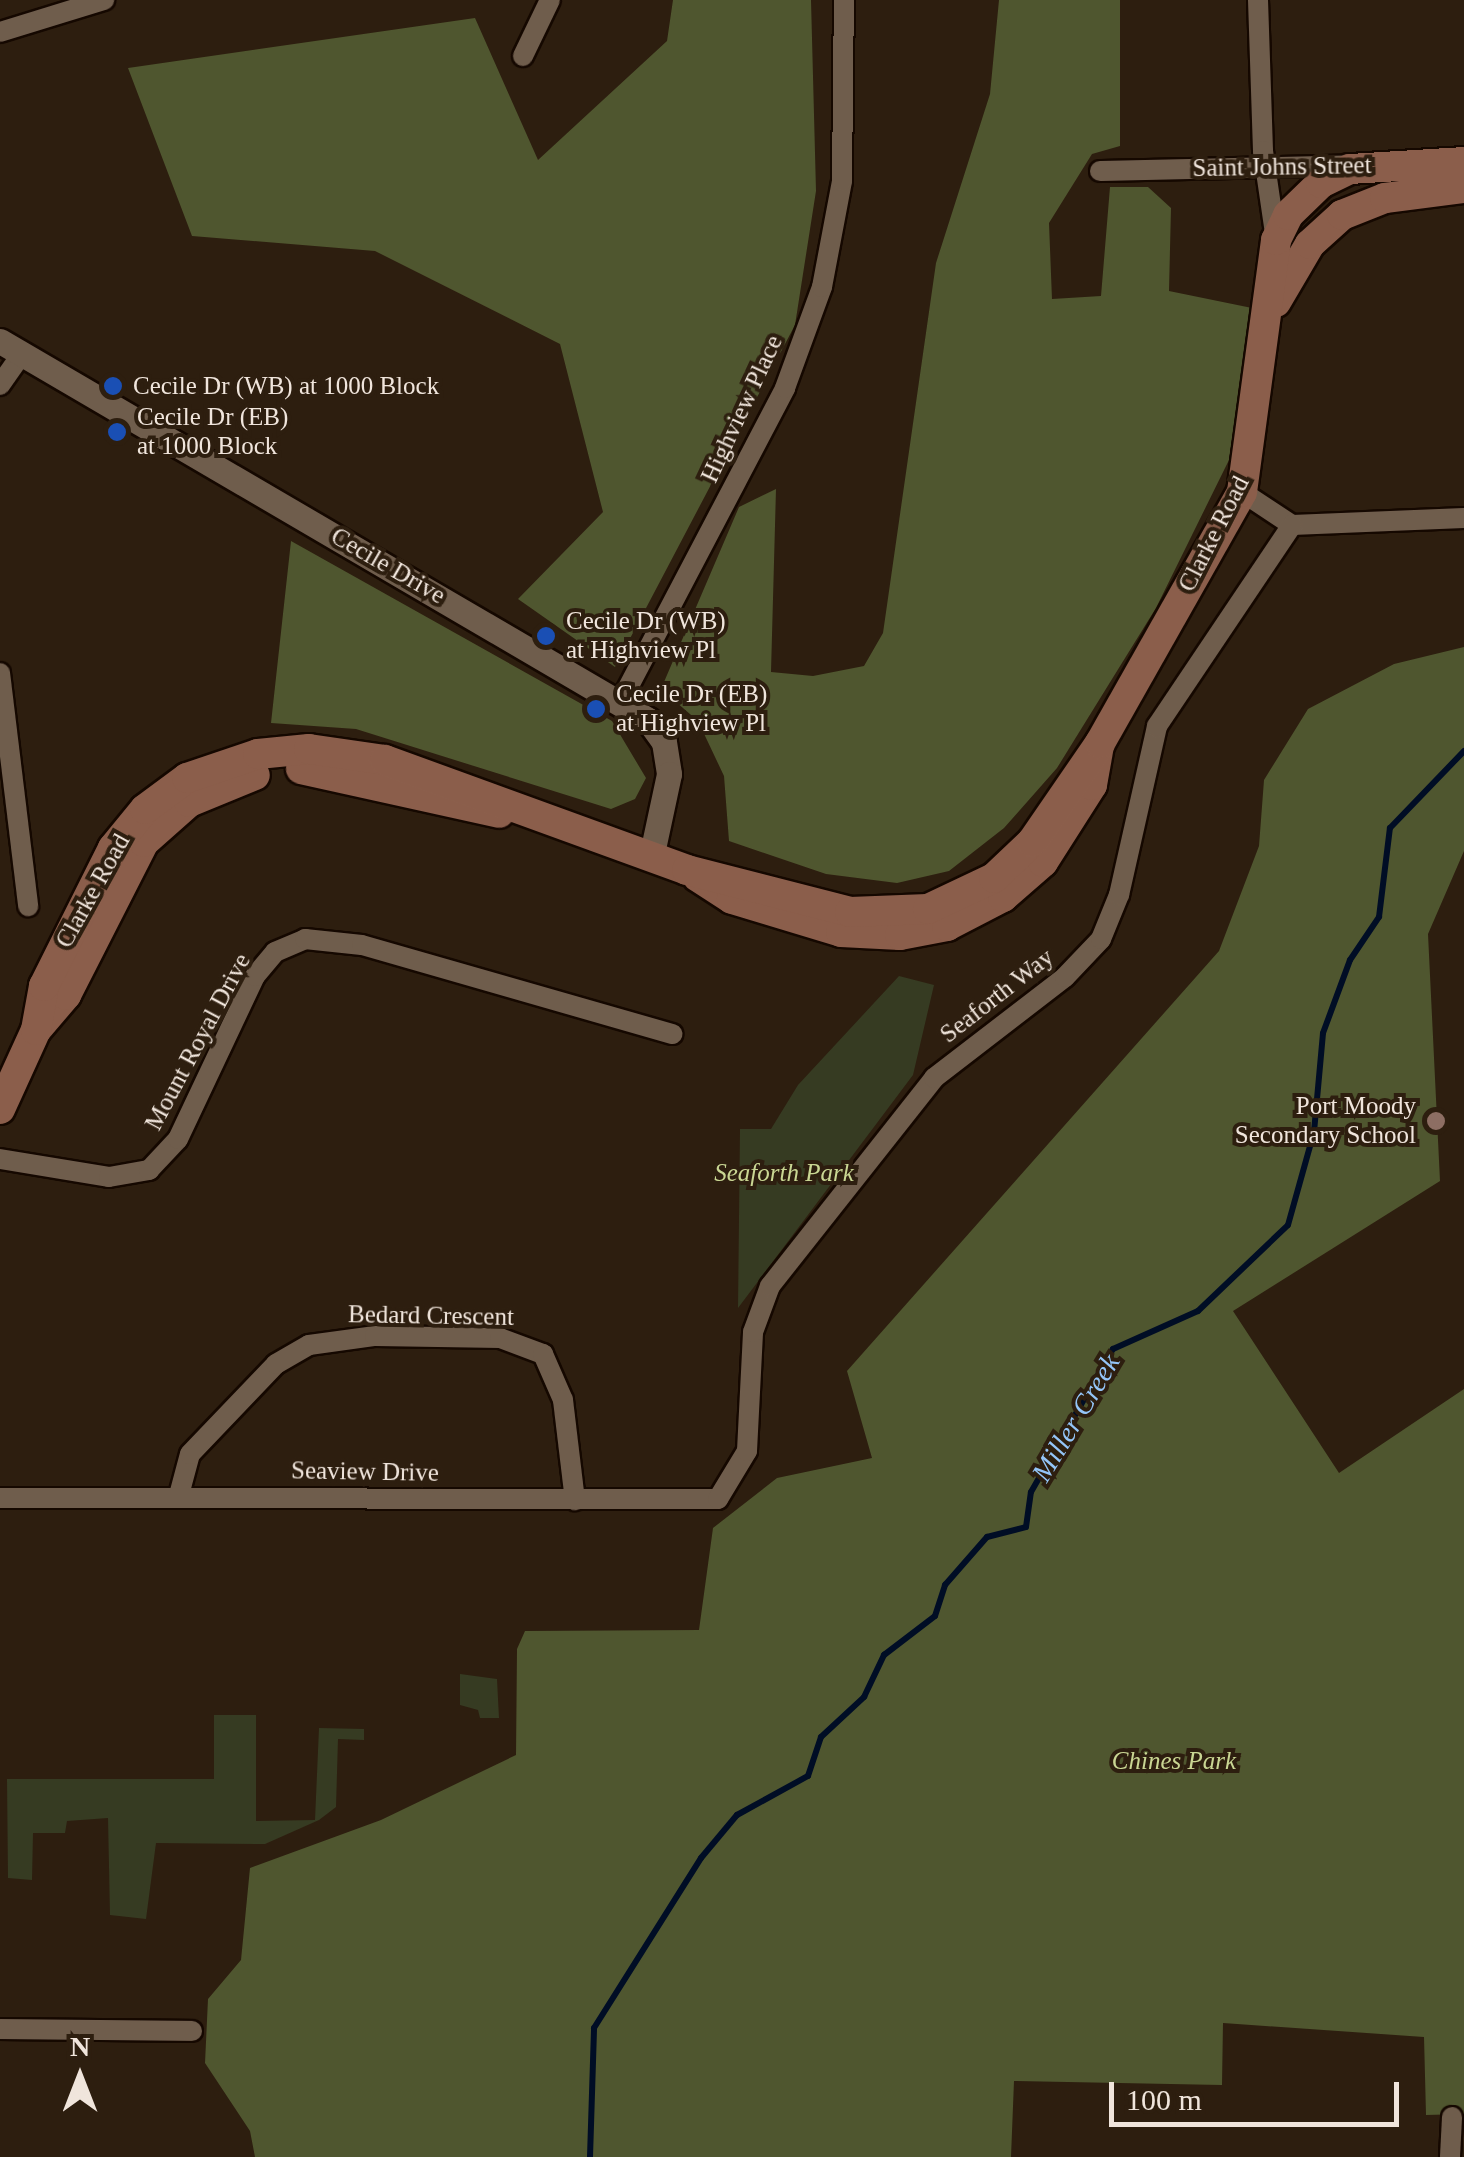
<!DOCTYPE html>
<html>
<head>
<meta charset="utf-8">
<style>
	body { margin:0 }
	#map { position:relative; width:1464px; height:2157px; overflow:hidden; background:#2d1e0f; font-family:Georgia,serif }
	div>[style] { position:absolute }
	.green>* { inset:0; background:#363b22 }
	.forest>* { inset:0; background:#4f562f }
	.stream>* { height:6px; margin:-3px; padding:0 3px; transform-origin:3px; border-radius:3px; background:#000d25 }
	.roads { filter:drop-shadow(2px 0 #150800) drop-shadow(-2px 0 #150800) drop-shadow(0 2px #150800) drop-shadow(0 -2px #150800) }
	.minor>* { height:20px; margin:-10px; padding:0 10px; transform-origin:10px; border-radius:10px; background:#6f5d4c }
	.tertiary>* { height:25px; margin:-12.5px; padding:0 12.5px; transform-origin:12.5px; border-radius:12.5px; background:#6f5d4c }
	.secondary>* { height:30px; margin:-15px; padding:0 15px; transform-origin:15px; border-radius:15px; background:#8b5e4b }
	.dots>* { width:28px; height:28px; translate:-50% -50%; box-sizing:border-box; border:5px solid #2d1e0f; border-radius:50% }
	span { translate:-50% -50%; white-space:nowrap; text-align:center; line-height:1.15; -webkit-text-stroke:8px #2d1e0f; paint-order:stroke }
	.street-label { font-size:25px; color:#f0e5dc }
	.poi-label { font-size:25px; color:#f0e5dc }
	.left { translate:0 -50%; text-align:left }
	.right { translate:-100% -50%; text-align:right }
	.park-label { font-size:25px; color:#c9d693; font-style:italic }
	.water-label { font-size:28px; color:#94c5f8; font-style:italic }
	.north { position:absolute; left:30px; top:2027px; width:100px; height:100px; -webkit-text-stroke:8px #2d1e0f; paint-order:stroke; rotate:0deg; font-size:28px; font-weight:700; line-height:40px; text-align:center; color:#f0e5dc }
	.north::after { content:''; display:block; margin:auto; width:35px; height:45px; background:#f0e5dc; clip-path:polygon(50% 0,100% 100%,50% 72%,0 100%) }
	.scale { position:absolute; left:1109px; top:2082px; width:290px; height:45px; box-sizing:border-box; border:5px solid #f0e5dc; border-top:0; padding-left:12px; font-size:30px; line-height:35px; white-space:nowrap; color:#f0e5dc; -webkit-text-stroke:8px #2d1e0f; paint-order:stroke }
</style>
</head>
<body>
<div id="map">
	<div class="green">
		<i style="clip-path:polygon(899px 976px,934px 985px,913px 1075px,738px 1308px,740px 1129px,771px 1129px,798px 1085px)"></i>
		<i style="clip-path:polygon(460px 1674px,497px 1679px,499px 1718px,480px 1718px,478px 1710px,460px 1705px)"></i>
		<i style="clip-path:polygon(214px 1715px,256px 1715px,256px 1821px,315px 1820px,319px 1728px,364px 1729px,364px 1740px,338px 1739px,336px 1807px,319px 1820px,265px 1844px,156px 1843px,146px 1919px,110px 1915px,108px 1818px,67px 1821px,65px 1833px,33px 1833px,32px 1880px,8px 1878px,7px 1779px,214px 1779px)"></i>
	</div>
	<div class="forest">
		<i style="clip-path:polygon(673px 0,811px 0,816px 191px,795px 325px,615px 667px,518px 599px,603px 512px,560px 344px,375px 251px,192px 236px,128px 68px,475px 18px,538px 160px,667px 41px)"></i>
		<i style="clip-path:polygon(999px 0,1120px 0,1120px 146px,1092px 154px,1049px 223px,1052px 299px,1101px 296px,1110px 187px,1148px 187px,1171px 208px,1169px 291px,1252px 308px,1229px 460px,1156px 608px,1057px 768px,1004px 828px,949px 871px,897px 883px,826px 874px,729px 841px,724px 776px,698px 721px,661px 689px,739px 507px,776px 489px,771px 672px,813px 676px,864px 666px,883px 633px,936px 263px,990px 94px)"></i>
		<i style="clip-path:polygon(291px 541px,612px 721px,646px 778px,635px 799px,611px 809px,356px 729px,271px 723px)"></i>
		<i style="clip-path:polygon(1464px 647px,1464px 851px,1428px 934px,1440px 1181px,1233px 1311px,1339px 1473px,1464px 1389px,1464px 2114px,1426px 2115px,1424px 2037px,1223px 2023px,1222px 2085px,1014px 2081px,1011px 2157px,255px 2157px,250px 2131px,205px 2063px,208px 1999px,241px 1960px,250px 1868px,381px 1820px,516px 1755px,517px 1649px,525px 1631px,699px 1630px,713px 1528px,777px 1478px,872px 1458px,847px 1371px,1219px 951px,1259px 846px,1264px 780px,1308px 709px,1394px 664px)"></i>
	</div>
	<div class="stream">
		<i style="left:590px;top:2157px;width:129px;rotate:-88.2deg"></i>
		<i style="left:594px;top:2028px;width:201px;rotate:-57.8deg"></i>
		<i style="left:701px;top:1858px;width:56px;rotate:-50.1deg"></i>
		<i style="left:737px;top:1815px;width:81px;rotate:-28.8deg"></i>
		<i style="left:808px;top:1776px;width:41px;rotate:-71.6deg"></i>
		<i style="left:821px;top:1737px;width:59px;rotate:-42.9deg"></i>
		<i style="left:864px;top:1697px;width:47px;rotate:-64.5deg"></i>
		<i style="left:884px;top:1655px;width:64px;rotate:-37.4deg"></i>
		<i style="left:935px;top:1616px;width:33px;rotate:-72deg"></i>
		<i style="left:945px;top:1585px;width:64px;rotate:-48.8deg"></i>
		<i style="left:987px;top:1537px;width:40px;rotate:-14.4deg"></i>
		<i style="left:1026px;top:1527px;width:35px;rotate:-82deg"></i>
		<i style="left:1031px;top:1492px;width:165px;rotate:-60.2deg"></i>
		<i style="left:1113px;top:1349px;width:93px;rotate:-24.1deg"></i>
		<i style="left:1198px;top:1311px;width:124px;rotate:-43.7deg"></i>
		<i style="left:1288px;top:1225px;width:97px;rotate:-74.4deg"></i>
		<i style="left:1314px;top:1132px;width:99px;rotate:-84.8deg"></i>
		<i style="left:1323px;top:1033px;width:78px;rotate:-69.7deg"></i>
		<i style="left:1350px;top:960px;width:52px;rotate:-56deg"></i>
		<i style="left:1379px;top:917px;width:90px;rotate:-83deg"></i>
		<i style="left:1390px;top:828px;width:107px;rotate:-46.1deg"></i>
	</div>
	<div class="roads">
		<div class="minor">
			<i style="left:1258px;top:0;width:151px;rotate:88.1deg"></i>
			<i style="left:1263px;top:151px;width:90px;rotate:81.7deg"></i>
			<i style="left:0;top:32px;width:109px;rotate:-17.1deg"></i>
			<i style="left:523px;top:56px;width:62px;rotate:-64.3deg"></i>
			<i style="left:1100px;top:171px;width:257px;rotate:-1.3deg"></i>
			<i style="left:0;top:385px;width:38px;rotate:-55deg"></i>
			<i style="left:1242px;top:492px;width:60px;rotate:33.4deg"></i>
			<i style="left:1292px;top:525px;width:172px;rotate:-2.3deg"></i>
			<i style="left:0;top:673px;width:235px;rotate:83.1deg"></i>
			<i style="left:622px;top:699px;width:351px;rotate:-62.3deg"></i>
			<i style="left:785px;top:388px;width:108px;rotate:-69.9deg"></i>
			<i style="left:822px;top:287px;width:108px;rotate:-79.3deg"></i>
			<i style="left:842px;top:181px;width:181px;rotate:-89.4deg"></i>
			<i style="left:0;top:1159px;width:110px;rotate:9.4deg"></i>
			<i style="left:109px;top:1177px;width:41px;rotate:-9.9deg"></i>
			<i style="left:149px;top:1170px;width:42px;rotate:-46.9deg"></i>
			<i style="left:178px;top:1139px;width:180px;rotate:-64.7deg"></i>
			<i style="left:255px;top:976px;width:31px;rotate:-50deg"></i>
			<i style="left:275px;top:952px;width:33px;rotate:-23deg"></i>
			<i style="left:305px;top:939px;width:57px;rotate:6deg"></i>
			<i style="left:362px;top:945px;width:323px;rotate:16deg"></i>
			<i style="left:179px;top:1495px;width:42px;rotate:-75deg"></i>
			<i style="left:190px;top:1454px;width:124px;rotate:-46.3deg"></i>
			<i style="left:276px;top:1364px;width:38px;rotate:-30deg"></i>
			<i style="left:309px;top:1345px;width:67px;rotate:-7.8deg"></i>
			<i style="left:375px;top:1336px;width:125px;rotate:0.9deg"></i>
			<i style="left:500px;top:1338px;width:46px;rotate:20.4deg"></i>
			<i style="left:543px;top:1354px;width:50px;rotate:66.5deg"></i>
			<i style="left:563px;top:1400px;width:101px;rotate:83.2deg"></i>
			<i style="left:0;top:1498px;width:718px;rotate:0.08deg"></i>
			<i style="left:718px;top:1499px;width:56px;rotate:-58.9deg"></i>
			<i style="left:747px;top:1451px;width:119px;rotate:-87.1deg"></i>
			<i style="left:753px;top:1332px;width:49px;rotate:-69.7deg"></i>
			<i style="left:770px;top:1286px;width:265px;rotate:-51.7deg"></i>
			<i style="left:934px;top:1078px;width:165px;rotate:-37.6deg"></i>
			<i style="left:1065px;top:977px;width:52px;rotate:-46.5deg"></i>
			<i style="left:1101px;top:939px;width:48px;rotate:-67.8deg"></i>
			<i style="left:1119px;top:895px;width:173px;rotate:-77.3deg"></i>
			<i style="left:1157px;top:726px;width:242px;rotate:-56.1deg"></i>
			<i style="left:0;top:2029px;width:192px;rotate:0.6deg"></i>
			<i style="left:1450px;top:2157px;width:40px;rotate:-87.1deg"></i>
		</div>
		<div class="tertiary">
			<i style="left:0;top:341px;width:751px;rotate:30.32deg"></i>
			<i style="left:648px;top:720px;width:27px;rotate:54deg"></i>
			<i style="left:664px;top:742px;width:32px;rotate:81deg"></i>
			<i style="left:669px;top:774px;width:86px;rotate:102.1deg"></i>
		</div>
		<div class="secondary">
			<i style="left:1276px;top:302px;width:67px;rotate:-59.6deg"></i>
			<i style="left:1310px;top:244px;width:43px;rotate:-42.2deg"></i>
			<i style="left:1342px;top:215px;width:46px;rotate:-21.6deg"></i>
			<i style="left:1385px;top:198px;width:80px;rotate:-7.2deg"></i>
			<i style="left:301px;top:769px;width:203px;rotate:12.5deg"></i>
			<i style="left:698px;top:877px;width:40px;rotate:32.9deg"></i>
			<i style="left:732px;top:899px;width:114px;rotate:16.8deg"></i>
			<i style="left:841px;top:932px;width:59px;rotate:2.9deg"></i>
			<i style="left:900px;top:935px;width:48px;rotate:-10.8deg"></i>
			<i style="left:947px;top:926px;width:63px;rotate:-27.4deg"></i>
			<i style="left:1003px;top:897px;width:53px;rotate:-41.2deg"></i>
			<i style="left:1043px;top:862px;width:91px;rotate:-57.5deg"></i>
			<i style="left:1092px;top:785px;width:39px;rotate:-80deg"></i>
			<i style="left:37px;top:1029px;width:45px;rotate:-49.5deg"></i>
			<i style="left:66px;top:995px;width:172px;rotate:-63deg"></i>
			<i style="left:144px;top:842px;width:60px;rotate:-41.6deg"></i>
			<i style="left:189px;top:802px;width:71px;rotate:-22.2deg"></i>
			<i style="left:0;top:1109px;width:87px;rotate:-65.5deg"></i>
			<i style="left:36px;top:1030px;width:45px;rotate:-79.7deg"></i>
			<i style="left:44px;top:986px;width:154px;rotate:-63.4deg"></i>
			<i style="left:113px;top:848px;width:50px;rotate:-50.6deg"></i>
			<i style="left:145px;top:809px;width:52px;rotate:-36.4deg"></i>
			<i style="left:187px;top:778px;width:75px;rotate:-18.7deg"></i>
			<i style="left:258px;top:754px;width:51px;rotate:-5.6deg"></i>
			<i style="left:309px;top:749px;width:77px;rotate:8.2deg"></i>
			<i style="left:385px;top:760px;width:321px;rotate:20deg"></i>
			<i style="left:687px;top:870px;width:168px;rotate:14.4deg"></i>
			<i style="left:850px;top:912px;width:78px;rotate:-2.2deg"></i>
			<i style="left:928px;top:909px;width:73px;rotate:-25.2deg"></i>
			<i style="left:994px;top:878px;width:52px;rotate:-43.5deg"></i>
			<i style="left:1032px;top:842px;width:120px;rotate:-55.5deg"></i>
			<i style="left:1100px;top:743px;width:288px;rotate:-60.5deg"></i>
			<i style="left:1242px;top:492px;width:254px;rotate:-82.3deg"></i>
			<i style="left:1276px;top:240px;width:28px;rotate:-64deg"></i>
			<i style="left:1288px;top:215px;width:46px;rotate:-44.1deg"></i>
			<i style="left:1321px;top:183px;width:32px;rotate:-26deg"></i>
			<i style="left:1350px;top:169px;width:114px;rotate:-3.5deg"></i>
		</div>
	</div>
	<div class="dots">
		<i style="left:113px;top:386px;background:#1a4fb4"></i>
		<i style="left:117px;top:432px;background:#1a4fb4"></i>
		<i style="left:546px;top:636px;background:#1a4fb4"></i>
		<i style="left:596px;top:709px;background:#1a4fb4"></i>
		<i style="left:1436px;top:1121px;background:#8d6e63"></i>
	</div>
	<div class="street-label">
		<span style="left:1282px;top:167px;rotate:-1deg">Saint Johns Street</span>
		<span style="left:742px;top:409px;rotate:-65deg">Highview Place</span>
		<span style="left:1214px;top:534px;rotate:-63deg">Clarke Road</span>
		<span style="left:388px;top:566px;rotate:30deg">Cecile Drive</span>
		<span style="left:93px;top:891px;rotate:-61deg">Clarke Road</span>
		<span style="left:997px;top:996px;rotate:-38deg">Seaforth Way</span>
		<span style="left:198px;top:1042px;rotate:-62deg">Mount Royal Drive</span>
		<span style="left:431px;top:1316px;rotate:1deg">Bedard Crescent</span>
		<span style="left:365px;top:1472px;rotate:1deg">Seaview Drive</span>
	</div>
	<div class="poi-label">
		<span class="left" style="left:133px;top:386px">Cecile Dr (WB) at 1000 Block</span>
		<span class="left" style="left:137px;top:432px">Cecile Dr (EB)<br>at 1000 Block</span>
		<span class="left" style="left:566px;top:636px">Cecile Dr (WB)<br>at Highview Pl</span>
		<span class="left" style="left:616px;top:709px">Cecile Dr (EB)<br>at Highview Pl</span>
		<span class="right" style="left:1416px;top:1121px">Port Moody<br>Secondary School</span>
	</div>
	<div class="park-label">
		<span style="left:784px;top:1173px">Seaforth Park</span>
		<span style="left:1174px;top:1761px">Chines Park</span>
	</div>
	<div class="water-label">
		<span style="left:1076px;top:1418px;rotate:-59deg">Miller Creek</span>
	</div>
	<div class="north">N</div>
	<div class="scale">100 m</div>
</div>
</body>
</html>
